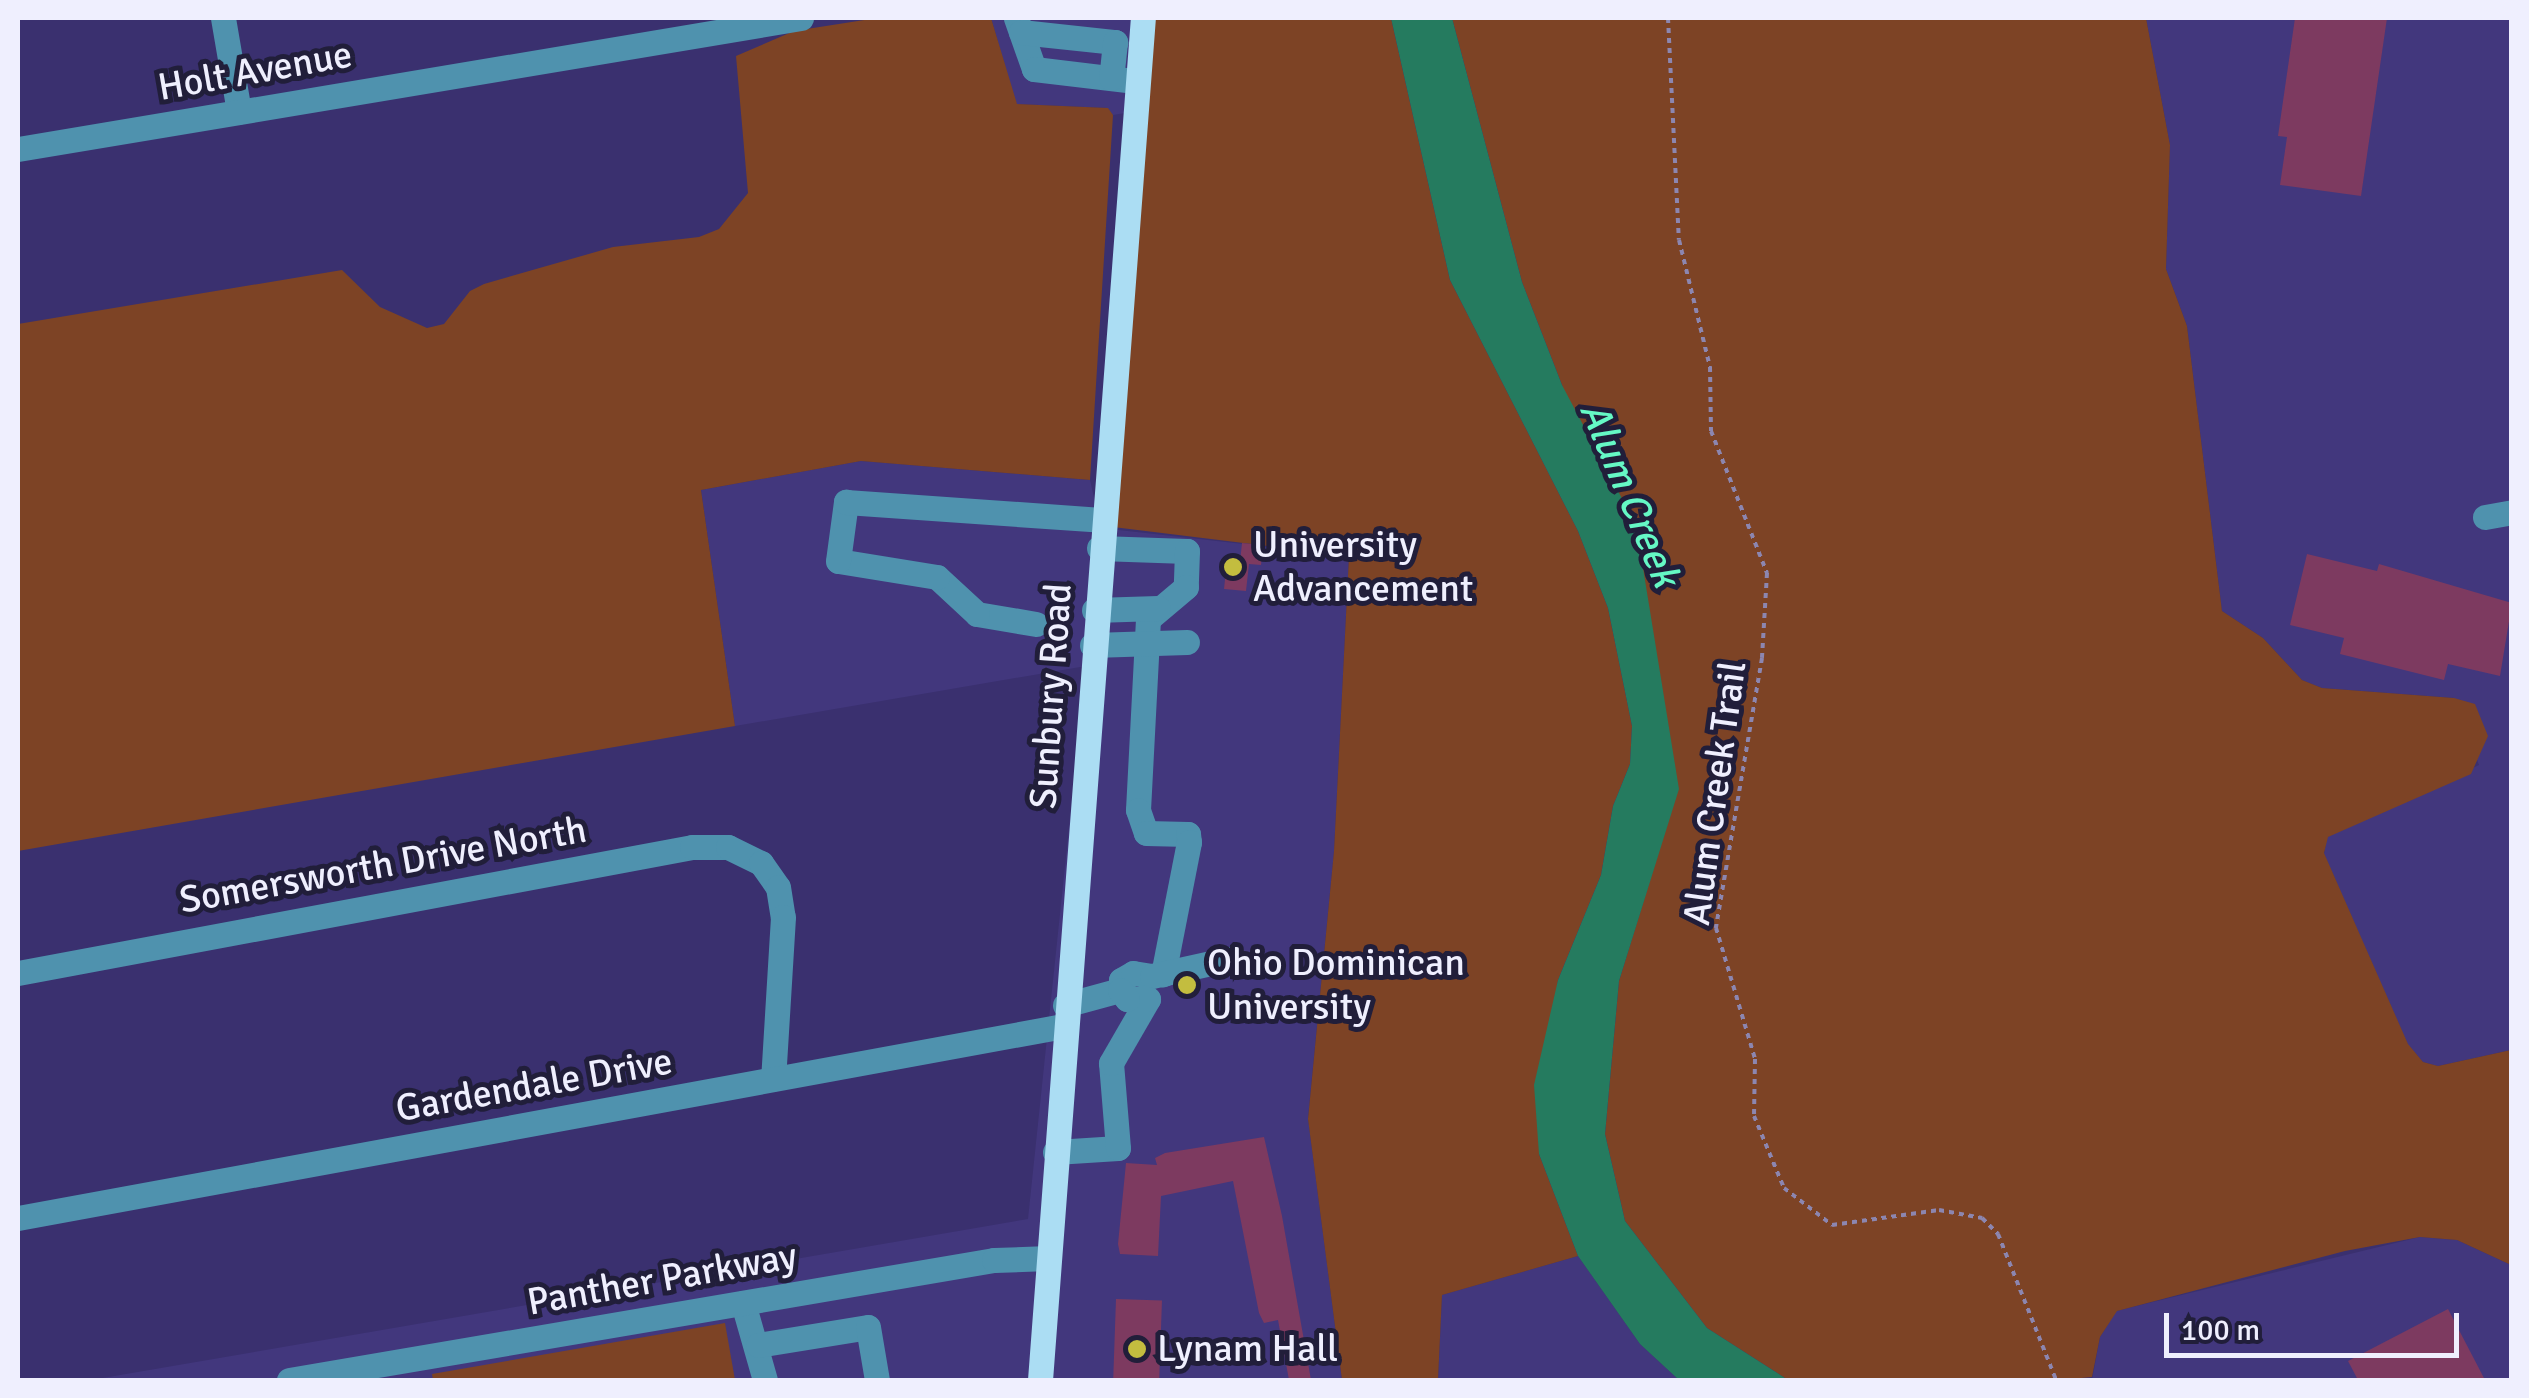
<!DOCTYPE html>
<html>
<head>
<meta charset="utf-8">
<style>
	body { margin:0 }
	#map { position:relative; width:2529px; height:1398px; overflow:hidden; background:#3a306f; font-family:Signika,sans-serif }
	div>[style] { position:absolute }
	.built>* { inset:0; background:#42377d }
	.green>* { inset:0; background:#7d4325 }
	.water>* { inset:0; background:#257b5f }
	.building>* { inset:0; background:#7d3a60; transform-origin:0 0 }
	.path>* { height:4px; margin-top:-2px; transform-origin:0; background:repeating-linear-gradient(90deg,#8c86b0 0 5px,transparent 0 10px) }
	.minor>* { height:25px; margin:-12.5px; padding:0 12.5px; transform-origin:12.5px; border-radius:12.5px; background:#4f92ae }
	.major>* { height:25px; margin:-12.5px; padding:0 12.5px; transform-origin:12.5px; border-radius:12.5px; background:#abddf3 }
	.dots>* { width:28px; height:28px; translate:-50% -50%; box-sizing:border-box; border:5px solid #211e3a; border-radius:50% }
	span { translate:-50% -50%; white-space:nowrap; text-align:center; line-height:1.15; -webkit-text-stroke:10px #211e3a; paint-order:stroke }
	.street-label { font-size:38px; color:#efeffe }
	.poi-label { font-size:38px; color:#efeffe }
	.left { translate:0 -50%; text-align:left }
	.water-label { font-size:40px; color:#65f8c5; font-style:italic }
	.frame { position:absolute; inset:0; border:20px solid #efeffe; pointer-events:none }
	.scale { position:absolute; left:2164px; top:1313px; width:295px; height:45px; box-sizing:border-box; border:5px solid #efeffe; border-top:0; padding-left:12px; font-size:30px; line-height:35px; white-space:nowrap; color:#efeffe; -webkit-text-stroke:8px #211e3a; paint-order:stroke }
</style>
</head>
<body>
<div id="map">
	<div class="built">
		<i style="clip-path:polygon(991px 18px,1155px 18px,1149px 109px,1113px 115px,1107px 108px,1016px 104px)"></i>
		<i style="clip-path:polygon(2146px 18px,2511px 18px,2511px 1050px,2438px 1066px,2423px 1062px,2408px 1045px,2324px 854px,2327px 837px,2479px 765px,2454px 698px,2322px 688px,2302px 680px,2263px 638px,2222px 611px,2187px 326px,2166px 269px,2170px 145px)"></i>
		<i style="clip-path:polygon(861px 461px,1090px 480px,1101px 528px,1349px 556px,1334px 851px,1308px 1118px,1342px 1380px,91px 1380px,1028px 1219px,1086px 666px,735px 726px,701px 490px)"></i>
		<i style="clip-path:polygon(2420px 1237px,2457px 1240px,2511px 1265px,2511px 1380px,2092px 1380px,2100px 1337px,2116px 1311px)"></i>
		<i style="clip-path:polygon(1578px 1256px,1640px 1344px,1679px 1380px,1438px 1380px,1442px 1295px)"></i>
	</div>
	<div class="green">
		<i style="clip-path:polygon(877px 18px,991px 18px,1017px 104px,1108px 108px,1113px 115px,1090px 480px,861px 461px,701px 490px,735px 726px,18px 851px,18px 324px,342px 270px,380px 307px,427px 328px,444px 324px,470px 291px,484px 284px,613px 247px,699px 237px,719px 229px,748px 193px,736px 56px,794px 31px)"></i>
		<i style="clip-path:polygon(1155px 18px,1391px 18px,1450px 280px,1578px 531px,1608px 608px,1632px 726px,1630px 764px,1613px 806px,1601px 875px,1558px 980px,1539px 1154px,1578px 1256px,1442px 1295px,1438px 1380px,1342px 1380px,1308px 1119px,1334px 851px,1349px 556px,1113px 527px)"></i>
		<i style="clip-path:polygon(1452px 18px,2146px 18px,2170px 145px,2166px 269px,2187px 326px,2222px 611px,2263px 638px,2302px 680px,2322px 688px,2454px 698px,2475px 704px,2488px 736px,2471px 774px,2328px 837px,2324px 853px,2408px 1044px,2423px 1062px,2438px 1066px,2511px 1050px,2511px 1265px,2457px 1240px,2420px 1237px,2345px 1251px,2117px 1311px,2100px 1337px,2092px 1377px,2060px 1380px,1788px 1380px,1707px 1328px,1625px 1221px,1605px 1134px,1619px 981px,1678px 789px,1562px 385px,1522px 282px)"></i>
		<i style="clip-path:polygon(725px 1323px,735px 1380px,433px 1380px,432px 1374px)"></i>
	</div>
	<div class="water">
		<i style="clip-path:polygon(1391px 18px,1452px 18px,1522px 282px,1562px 385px,1636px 525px,1679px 789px,1619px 981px,1605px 1134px,1625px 1221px,1707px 1328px,1788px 1380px,1679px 1380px,1640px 1344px,1578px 1256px,1539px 1154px,1534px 1085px,1558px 980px,1601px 875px,1613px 806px,1630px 764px,1632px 726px,1608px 608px,1578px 531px,1450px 280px)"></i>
	</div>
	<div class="building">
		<i style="clip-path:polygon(2295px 18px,2387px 18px,2361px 196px,2280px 185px,2287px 137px,2278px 136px)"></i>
		<i style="clip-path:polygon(1242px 543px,1263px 545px,1261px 565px,1249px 564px,1246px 591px,1224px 589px,1227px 560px,1240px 562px)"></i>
		<i style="clip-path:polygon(2307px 554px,2377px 571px,2379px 564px,2512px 603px,2500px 676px,2448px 664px,2444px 680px,2340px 654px,2344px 638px,2290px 625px)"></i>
		<i style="clip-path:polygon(1264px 1137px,1282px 1216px,1311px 1380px,1289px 1380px,1278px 1320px,1264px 1323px,1259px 1313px,1233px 1181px,1161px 1196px,1158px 1256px,1120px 1254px,1118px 1244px,1126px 1163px,1157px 1165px,1155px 1158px,1165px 1153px)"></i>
		<i style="left:1116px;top:1299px;width:46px;height:81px;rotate:2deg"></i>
		<i style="clip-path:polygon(2448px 1309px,2485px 1380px,2358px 1380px,2348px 1361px)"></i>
	</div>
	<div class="path">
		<i style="left:1668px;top:18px;width:222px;rotate:87.2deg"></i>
		<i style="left:1679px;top:240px;width:131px;rotate:76.3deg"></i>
		<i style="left:1710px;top:367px;width:64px;rotate:89.1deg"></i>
		<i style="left:1711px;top:431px;width:153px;rotate:68.5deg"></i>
		<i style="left:1767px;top:573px;width:85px;rotate:93.4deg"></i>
		<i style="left:1762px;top:658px;width:274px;rotate:99.7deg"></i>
		<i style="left:1716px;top:928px;width:137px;rotate:73.4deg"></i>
		<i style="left:1755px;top:1059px;width:57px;rotate:91deg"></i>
		<i style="left:1754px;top:1116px;width:78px;rotate:67.4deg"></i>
		<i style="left:1784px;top:1188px;width:61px;rotate:37.6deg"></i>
		<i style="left:1832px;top:1225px;width:108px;rotate:-8deg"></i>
		<i style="left:1939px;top:1210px;width:44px;rotate:10.5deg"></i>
		<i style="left:1982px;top:1218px;width:23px;rotate:45deg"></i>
		<i style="left:1998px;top:1234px;width:157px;rotate:68.3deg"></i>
	</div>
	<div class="minor">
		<i style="left:223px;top:18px;width:95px;rotate:80.3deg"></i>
		<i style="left:1016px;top:18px;width:54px;rotate:70.6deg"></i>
		<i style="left:1034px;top:69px;width:102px;rotate:6.8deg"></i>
		<i style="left:1021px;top:32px;width:95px;rotate:6.1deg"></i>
		<i style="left:1115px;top:42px;width:36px;rotate:96deg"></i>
		<i style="left:18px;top:149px;width:794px;rotate:-9.5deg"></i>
		<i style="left:2485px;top:517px;width:27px;rotate:-10deg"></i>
		<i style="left:1099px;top:548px;width:88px;rotate:2deg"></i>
		<i style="left:1187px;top:551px;width:36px;rotate:92deg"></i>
		<i style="left:1186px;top:587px;width:50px;rotate:139.9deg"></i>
		<i style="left:1148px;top:619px;width:191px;rotate:93deg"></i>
		<i style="left:1138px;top:810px;width:24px;rotate:71deg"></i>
		<i style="left:1146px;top:833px;width:42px;rotate:1.4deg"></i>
		<i style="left:1188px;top:834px;width:8px;rotate:83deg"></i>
		<i style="left:1189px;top:842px;width:135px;rotate:101.1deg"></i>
		<i style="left:1094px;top:610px;width:64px;rotate:-1.8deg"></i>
		<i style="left:1036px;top:624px;width:60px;rotate:-170.4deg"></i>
		<i style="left:977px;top:614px;width:54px;rotate:-137.2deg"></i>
		<i style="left:937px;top:577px;width:100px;rotate:-170.8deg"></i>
		<i style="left:838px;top:561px;width:60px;rotate:-82.3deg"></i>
		<i style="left:846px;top:502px;width:256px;rotate:4deg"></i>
		<i style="left:1092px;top:645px;width:95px;rotate:-1.8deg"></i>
		<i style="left:18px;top:973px;width:686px;rotate:-10.59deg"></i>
		<i style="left:692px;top:847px;width:36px"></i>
		<i style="left:728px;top:847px;width:37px;rotate:26deg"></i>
		<i style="left:761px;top:863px;width:29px;rotate:55deg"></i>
		<i style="left:778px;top:887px;width:30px;rotate:81deg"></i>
		<i style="left:783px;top:917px;width:162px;rotate:93.5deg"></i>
		<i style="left:1065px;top:1005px;width:57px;rotate:-15.3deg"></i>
		<i style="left:1120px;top:990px;width:10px;rotate:-84deg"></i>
		<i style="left:1121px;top:980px;width:14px;rotate:-30deg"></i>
		<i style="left:1133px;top:973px;width:19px;rotate:9deg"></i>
		<i style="left:1152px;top:976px;width:79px;rotate:-12.4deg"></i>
		<i style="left:1055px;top:1152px;width:63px;rotate:-3.6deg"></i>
		<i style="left:1118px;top:1148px;width:85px;rotate:-94.7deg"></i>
		<i style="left:1111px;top:1063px;width:74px;rotate:-60deg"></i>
		<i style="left:1148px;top:999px;width:21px;rotate:180deg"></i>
		<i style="left:1127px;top:999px;width:11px;rotate:-128deg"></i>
		<i style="left:18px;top:1218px;width:1062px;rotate:-10.41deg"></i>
		<i style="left:743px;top:1303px;width:80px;rotate:74.1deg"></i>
		<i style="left:758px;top:1345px;width:111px;rotate:-9.3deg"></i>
		<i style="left:868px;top:1327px;width:54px;rotate:80.4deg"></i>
		<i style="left:289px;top:1380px;width:715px;rotate:-9.66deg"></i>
		<i style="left:994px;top:1260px;width:55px;rotate:-2.1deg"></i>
	</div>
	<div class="major">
		<i style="left:1040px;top:1380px;width:1366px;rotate:-85.68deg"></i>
	</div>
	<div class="dots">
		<i style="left:1233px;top:567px;background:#c3bd3f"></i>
		<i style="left:1187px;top:985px;background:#c3bd3f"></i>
		<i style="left:1137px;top:1349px;background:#c3bd3f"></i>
	</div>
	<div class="street-label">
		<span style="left:255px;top:71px;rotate:-10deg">Holt Avenue</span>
		<span style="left:1051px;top:696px;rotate:-86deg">Sunbury Road</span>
		<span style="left:1715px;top:793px;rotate:-82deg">Alum Creek Trail</span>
		<span style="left:383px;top:865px;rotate:-10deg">Somersworth Drive North</span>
		<span style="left:534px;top:1085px;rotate:-10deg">Gardendale Drive</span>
		<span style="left:662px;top:1279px;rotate:-10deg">Panther Parkway</span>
	</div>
	<div class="poi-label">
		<span class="left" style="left:1253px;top:567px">University<br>Advancement</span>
		<span class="left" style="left:1207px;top:985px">Ohio Dominican<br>University</span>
		<span class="left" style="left:1157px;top:1349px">Lynam Hall</span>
	</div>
	<div class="water-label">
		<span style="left:1630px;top:494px;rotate:67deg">Alum Creek</span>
	</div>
	<div class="frame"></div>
	<div class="scale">100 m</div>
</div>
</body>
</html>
